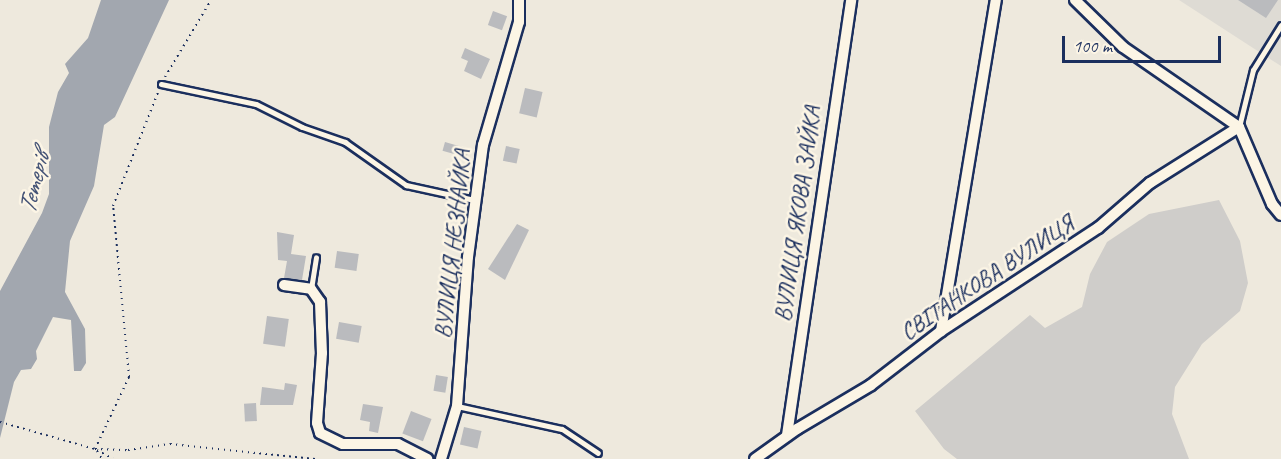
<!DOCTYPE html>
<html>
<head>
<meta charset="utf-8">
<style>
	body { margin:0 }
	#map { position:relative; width:1281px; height:459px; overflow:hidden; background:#eee9dd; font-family:Caveat,sans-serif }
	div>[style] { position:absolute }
	.built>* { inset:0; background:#dedbd4 }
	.green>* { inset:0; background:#cfcdca }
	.water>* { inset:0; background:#a2a7af }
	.building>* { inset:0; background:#babbbe; transform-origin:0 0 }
	.path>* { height:2px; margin-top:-1px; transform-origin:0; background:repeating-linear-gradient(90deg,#1b2f5e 0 1.5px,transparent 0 6px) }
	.roads { filter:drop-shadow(2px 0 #1b2f5e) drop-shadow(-2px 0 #1b2f5e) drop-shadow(0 2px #1b2f5e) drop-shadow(0 -2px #1b2f5e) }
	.lane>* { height:5px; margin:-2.5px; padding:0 2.5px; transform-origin:2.5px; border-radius:2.5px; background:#fcf5e5 }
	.street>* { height:10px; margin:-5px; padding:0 5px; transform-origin:5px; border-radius:5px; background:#fcf5e5 }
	span { translate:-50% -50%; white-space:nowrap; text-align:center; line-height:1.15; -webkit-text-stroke:5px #fcf5e5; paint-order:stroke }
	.street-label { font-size:24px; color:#1b2f5e }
	.water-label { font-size:26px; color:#445376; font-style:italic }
	.scale { position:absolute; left:1062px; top:36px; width:159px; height:27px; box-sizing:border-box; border:3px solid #1b2f5e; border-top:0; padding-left:8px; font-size:18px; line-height:21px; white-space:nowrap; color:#1b2f5e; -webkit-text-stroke:4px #fcf5e5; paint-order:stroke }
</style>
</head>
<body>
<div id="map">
	<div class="built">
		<i style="clip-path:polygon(1179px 0,1281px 0,1281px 66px)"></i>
	</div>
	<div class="green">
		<i style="clip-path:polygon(1219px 200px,1240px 241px,1248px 283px,1240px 311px,1202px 344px,1175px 387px,1172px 414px,1189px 459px,957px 459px,944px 449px,915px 411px,1030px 315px,1045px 328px,1082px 307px,1090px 274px,1107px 242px,1149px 214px)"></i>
	</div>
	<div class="water">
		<i style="clip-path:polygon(101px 0,169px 0,115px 117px,104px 125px,94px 186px,70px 241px,65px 292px,85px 329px,86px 363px,81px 371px,74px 371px,71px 320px,53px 317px,36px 351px,37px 359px,31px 369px,21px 370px,14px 382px,0 438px,0 291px,42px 213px,49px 194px,49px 127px,58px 92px,69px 73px,65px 64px,88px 38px)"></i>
	</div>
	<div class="building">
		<i style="clip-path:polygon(1238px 0,1278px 0,1266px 18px)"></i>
		<i style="left:493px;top:11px;width:15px;height:15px;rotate:20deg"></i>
		<i style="clip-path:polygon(465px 48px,490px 59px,481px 79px,464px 71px,468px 61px,461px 58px)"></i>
		<i style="left:525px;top:88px;width:18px;height:26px;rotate:13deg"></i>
		<i style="left:445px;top:142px;width:25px;height:9px;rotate:16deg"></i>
		<i style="left:506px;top:146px;width:14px;height:15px;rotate:12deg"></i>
		<i style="clip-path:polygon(517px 224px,529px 230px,505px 280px,488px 269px)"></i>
		<i style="clip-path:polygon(277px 232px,294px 235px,291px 254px,306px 256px,302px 280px,284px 278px,287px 261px,278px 260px)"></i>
		<i style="left:337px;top:251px;width:22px;height:17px;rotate:8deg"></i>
		<i style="left:267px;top:316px;width:22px;height:28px;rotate:8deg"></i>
		<i style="left:339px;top:322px;width:23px;height:17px;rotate:10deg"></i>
		<i style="left:436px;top:375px;width:12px;height:16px;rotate:9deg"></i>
		<i style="clip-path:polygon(285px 383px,297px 385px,293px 405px,260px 405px,262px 387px,284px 390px)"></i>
		<i style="left:256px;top:403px;width:18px;height:12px;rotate:87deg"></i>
		<i style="clip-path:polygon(363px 404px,383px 407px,378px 433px,369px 431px,370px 422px,360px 420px)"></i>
		<i style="left:411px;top:411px;width:22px;height:24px;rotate:21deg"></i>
		<i style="left:464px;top:427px;width:18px;height:18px;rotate:13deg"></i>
	</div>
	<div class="path">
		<i style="left:165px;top:77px;width:90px;rotate:-59.1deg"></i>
		<i style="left:0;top:422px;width:99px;rotate:15.9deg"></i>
		<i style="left:95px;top:449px;width:33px;rotate:2deg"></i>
		<i style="left:128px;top:450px;width:42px;rotate:-8.1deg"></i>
		<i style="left:170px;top:444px;width:146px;rotate:5.9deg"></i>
		<i style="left:95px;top:449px;width:80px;rotate:-64.7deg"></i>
		<i style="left:129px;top:377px;width:172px;rotate:-95.3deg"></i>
		<i style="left:113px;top:206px;width:125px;rotate:-68.4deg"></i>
		<i style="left:97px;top:450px;width:18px;rotate:29deg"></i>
		<i style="left:97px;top:451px;width:9px;rotate:58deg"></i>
	</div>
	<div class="roads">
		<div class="lane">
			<i style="left:161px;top:84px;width:97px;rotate:11.9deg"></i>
			<i style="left:256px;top:104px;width:51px;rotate:26.6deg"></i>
			<i style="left:302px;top:127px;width:46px;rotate:19.2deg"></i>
			<i style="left:345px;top:142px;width:75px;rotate:35.2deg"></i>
			<i style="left:406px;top:185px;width:70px;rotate:12.4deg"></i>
			<i style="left:1239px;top:127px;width:59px;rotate:-76.2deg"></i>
			<i style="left:1253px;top:70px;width:53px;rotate:-58.1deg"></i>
			<i style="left:311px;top:289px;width:32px;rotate:-81deg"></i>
			<i style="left:457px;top:406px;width:107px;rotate:12.4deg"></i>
			<i style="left:562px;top:429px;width:43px;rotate:33.7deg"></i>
		</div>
		<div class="street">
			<i style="left:1075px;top:0;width:67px;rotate:44.4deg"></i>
			<i style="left:1123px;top:47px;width:141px;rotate:34.6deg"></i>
			<i style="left:1239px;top:127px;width:84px;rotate:66.8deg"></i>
			<i style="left:1272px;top:204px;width:14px;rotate:51deg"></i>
			<i style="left:284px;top:285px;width:27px;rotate:8deg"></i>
			<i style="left:311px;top:289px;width:16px;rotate:55deg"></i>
			<i style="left:320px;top:302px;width:51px;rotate:87.8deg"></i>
			<i style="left:322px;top:353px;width:70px;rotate:94.1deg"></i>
			<i style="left:317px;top:423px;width:10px;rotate:73deg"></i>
			<i style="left:320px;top:433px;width:25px;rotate:26deg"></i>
			<i style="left:343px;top:444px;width:55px"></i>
			<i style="left:398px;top:444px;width:33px;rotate:27deg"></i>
			<i style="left:941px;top:331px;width:336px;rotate:-80.6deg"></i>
			<i style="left:787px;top:435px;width:440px;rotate:-81.6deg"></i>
			<i style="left:441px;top:459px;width:55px;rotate:-73.2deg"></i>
			<i style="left:457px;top:406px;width:149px;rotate:-85.8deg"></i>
			<i style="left:468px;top:257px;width:113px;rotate:-82.4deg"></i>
			<i style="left:483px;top:145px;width:128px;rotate:-73.7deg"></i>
			<i style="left:519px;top:22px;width:22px;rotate:-90deg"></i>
			<i style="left:755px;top:459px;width:52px;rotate:-35.5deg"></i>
			<i style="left:797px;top:429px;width:86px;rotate:-30.7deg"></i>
			<i style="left:871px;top:385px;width:88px;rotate:-37.6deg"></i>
			<i style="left:941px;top:331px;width:188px;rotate:-33.3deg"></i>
			<i style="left:1098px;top:228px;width:69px;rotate:-40.9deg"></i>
			<i style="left:1150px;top:183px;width:105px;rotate:-32.2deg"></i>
		</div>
	</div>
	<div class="street-label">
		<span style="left:798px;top:214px;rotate:-82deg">ВУЛИЦЯ ЯКОВА ЗАЙКА</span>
		<span style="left:453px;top:244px;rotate:-84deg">ВУЛИЦЯ НЕЗНАЙКА</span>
		<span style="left:987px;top:278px;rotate:-34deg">СВІТАНКОВА ВУЛИЦЯ</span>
	</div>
	<div class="water-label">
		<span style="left:34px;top:183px;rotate:-76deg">Тетерів</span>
	</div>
	<div class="scale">100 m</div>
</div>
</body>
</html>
